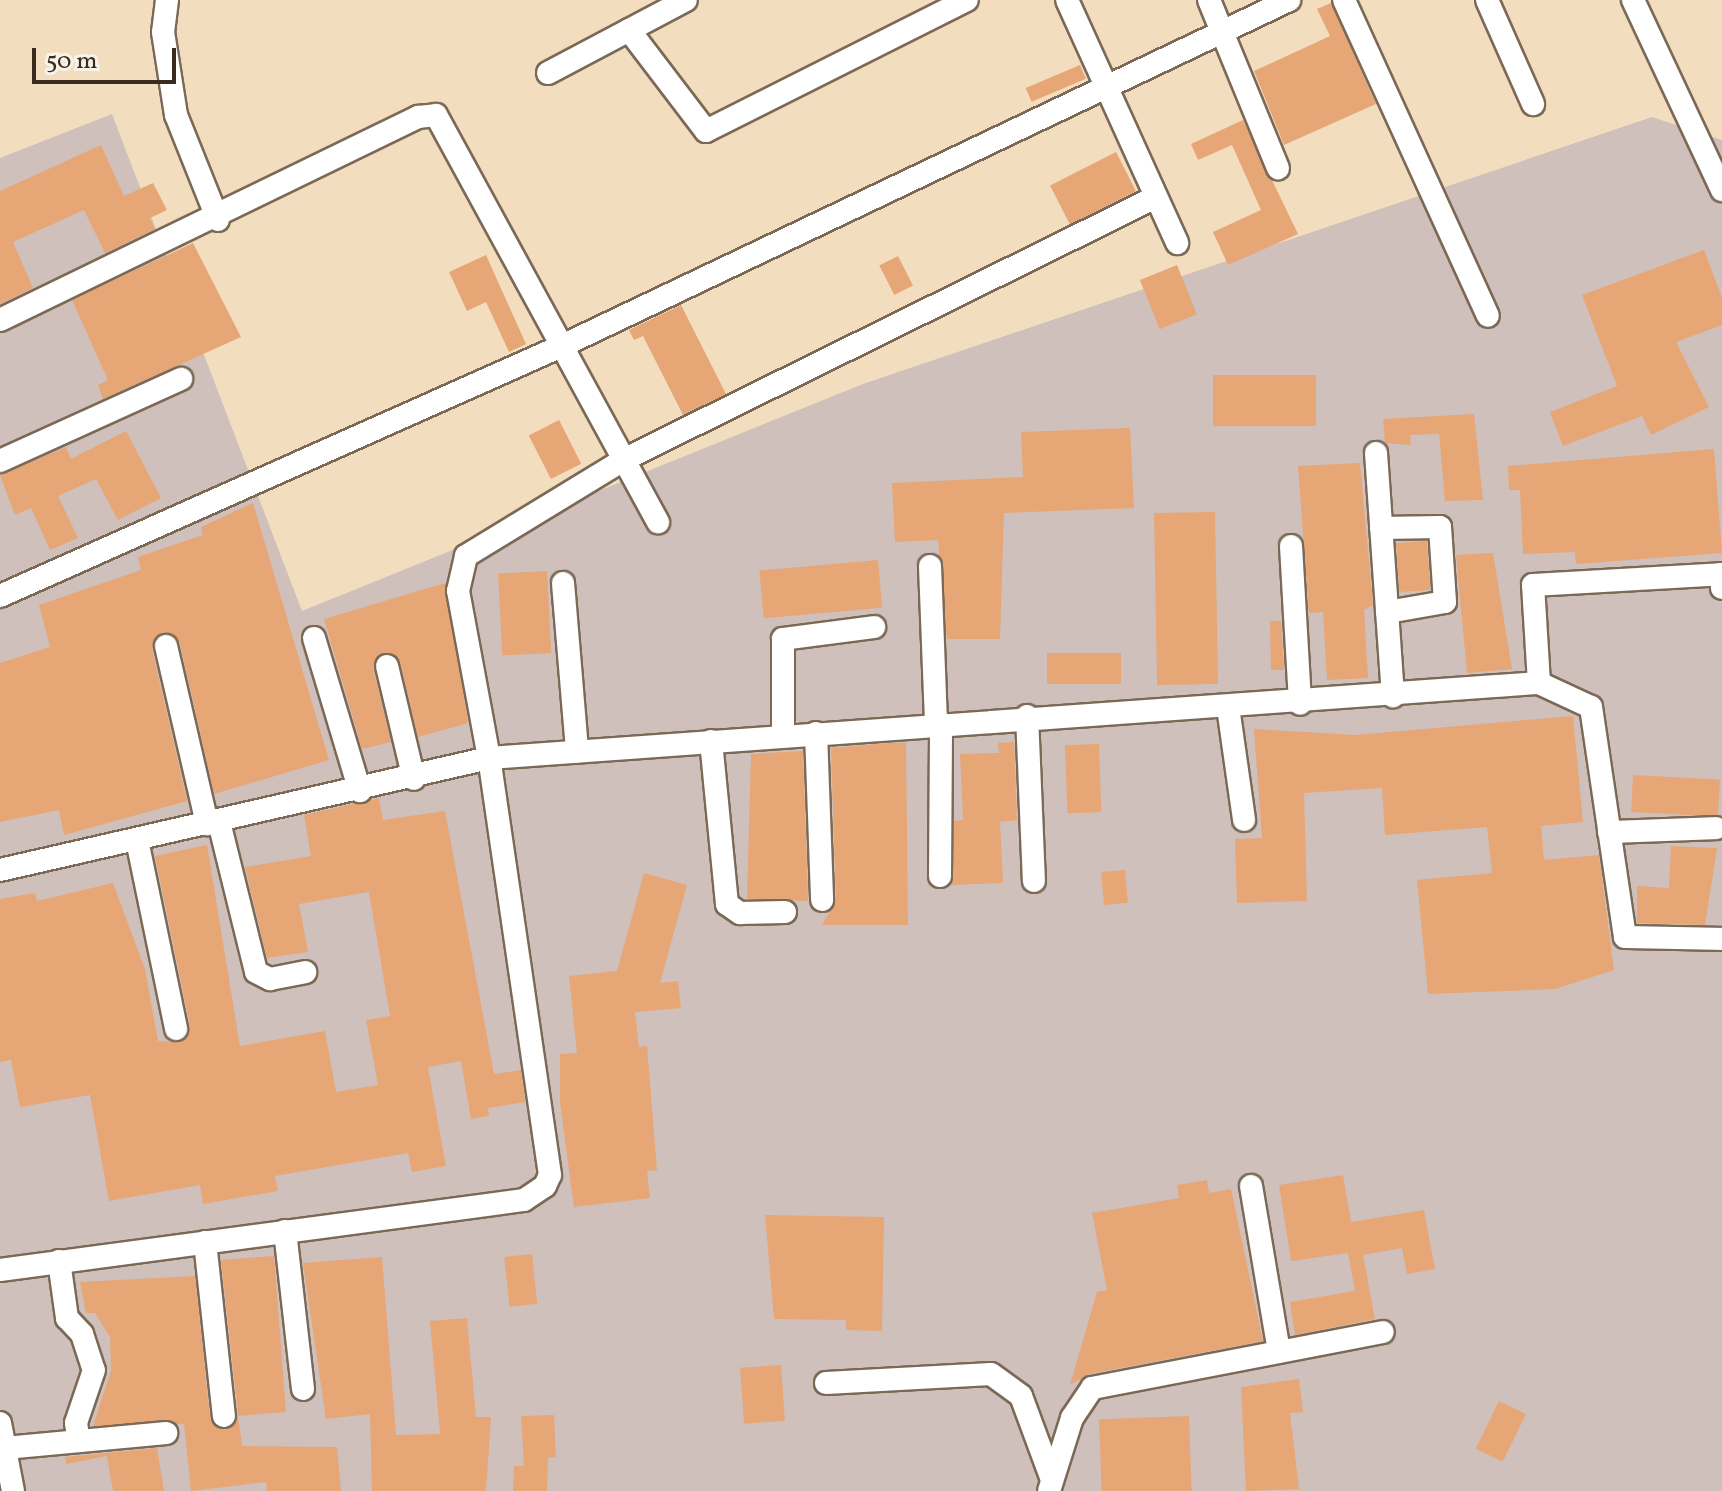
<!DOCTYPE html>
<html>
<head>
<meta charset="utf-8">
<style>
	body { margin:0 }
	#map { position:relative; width:1722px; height:1491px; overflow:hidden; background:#f2debf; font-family:Vollkorn,serif }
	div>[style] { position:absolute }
	.industrial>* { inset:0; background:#cfc0bb }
	.building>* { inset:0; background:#e7a676; transform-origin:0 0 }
	.roads { filter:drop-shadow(2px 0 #7b6956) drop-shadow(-2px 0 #7b6956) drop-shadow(0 2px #7b6956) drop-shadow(0 -2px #7b6956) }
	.minor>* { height:22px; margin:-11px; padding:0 11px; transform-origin:11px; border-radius:11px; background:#fff }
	span { translate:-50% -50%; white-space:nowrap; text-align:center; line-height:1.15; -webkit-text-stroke:6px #f7f3e8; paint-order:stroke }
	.scale { position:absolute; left:32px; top:48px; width:144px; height:36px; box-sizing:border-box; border:4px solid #3b2a1e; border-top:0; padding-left:10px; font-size:24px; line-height:28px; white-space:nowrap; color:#3b2a1e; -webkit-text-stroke:6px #f7f3e8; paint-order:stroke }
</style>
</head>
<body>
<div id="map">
	<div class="industrial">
		<i style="clip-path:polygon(112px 114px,302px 611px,863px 384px,1652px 117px,1722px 140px,1722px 1491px,0 1491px,0 158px)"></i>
	</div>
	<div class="building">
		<i style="clip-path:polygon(1331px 3px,1376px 104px,1284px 145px,1254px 71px,1330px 36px,1317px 9px)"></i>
		<i style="left:1080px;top:65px;width:15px;height:59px;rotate:67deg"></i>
		<i style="clip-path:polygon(1243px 120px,1298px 234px,1228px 265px,1213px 232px,1261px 210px,1232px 145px,1198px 160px,1191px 144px)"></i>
		<i style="clip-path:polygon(101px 145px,124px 196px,153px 183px,167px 210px,150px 218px,155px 229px,105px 253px,84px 210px,13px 242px,33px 288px,0 304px,0 191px)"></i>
		<i style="left:1116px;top:152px;width:44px;height:74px;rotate:63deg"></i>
		<i style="clip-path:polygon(193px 243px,241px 337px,103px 399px,98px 385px,108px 380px,72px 300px)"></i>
		<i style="clip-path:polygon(1704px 250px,1722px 298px,1722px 325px,1676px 342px,1709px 407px,1651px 435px,1642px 416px,1563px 446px,1550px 412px,1617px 386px,1582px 295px)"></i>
		<i style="clip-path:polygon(486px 255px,526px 344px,509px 352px,486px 302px,467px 311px,449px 272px)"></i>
		<i style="left:898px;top:256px;width:33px;height:21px;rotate:63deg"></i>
		<i style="left:1177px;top:265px;width:53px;height:40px;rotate:68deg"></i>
		<i style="clip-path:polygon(681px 305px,726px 394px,683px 415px,643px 336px,634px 340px,629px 330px)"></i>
		<i style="left:1316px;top:375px;width:51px;height:103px;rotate:90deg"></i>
		<i style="clip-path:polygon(1474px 414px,1483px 500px,1445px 501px,1439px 434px,1410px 435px,1411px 445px,1385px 443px,1383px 419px)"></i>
		<i style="left:559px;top:420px;width:49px;height:34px;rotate:63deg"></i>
		<i style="clip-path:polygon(1130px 428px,1134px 508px,1004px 513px,1000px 639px,947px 639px,938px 540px,895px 542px,892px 483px,1023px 477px,1021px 432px)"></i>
		<i style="clip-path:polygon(126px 431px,161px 498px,118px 520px,96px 479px,58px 496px,78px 538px,50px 550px,31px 508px,15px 515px,0 475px,66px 447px,71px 459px)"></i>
		<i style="clip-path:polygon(1714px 449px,1722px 553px,1576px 564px,1575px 552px,1523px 554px,1520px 490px,1509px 490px,1508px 466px)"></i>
		<i style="clip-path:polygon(1360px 463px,1373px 605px,1364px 610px,1368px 678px,1327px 680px,1323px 612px,1309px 613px,1298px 466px)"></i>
		<i style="clip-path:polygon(253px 503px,329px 760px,214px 794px,180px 643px,164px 632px,152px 649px,187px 801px,64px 835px,59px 810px,0 822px,0 663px,50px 647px,39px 605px,141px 570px,138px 557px,203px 535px,201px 527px)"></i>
		<i style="left:1215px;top:512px;width:172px;height:61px;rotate:89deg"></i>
		<i style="left:1427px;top:541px;width:49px;height:31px;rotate:86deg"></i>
		<i style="clip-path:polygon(1493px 553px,1512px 669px,1467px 673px,1456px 555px)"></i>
		<i style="left:878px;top:560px;width:48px;height:119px;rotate:85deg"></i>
		<i style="left:547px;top:571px;width:82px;height:49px;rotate:87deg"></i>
		<i style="clip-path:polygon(445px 583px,468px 723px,418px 737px,400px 662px,383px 653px,373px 668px,391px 742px,362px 749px,324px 619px)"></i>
		<i style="clip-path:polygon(1270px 621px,1281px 621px,1284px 670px,1271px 670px)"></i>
		<i style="left:1047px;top:653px;width:74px;height:31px"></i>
		<i style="clip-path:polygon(1573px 716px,1583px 822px,1541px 826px,1544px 860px,1599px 855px,1614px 970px,1555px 989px,1428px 994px,1417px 880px,1492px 873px,1487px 827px,1385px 835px,1382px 788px,1304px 793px,1307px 901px,1237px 903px,1235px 839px,1262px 838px,1254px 729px,1356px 735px)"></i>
		<i style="clip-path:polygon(1014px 742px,1017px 820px,1000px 822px,1003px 883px,951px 885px,954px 821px,963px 820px,960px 754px,999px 753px,998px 743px)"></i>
		<i style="clip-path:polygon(891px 743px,906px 743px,908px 925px,822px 925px,836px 900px,831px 748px)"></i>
		<i style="left:1099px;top:744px;width:68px;height:34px;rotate:88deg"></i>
		<i style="clip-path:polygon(803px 751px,808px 901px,747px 899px,751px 754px)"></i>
		<i style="left:1633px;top:775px;width:87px;height:37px;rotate:3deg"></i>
		<i style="clip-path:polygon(379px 798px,383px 820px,445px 811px,494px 1074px,521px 1070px,525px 1102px,488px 1108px,489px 1116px,471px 1119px,461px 1061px,428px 1067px,446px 1166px,412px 1172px,408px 1153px,275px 1176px,278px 1191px,203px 1204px,200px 1185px,109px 1201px,90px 1095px,20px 1107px,11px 1060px,0 1062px,0 899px,35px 893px,37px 901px,113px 883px,145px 969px,158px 1041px,180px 1042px,190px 1026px,155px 856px,207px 845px,240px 1046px,325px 1031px,336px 1092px,378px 1085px,366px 1020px,390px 1016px,369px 892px,299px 904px,308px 952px,267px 958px,245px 867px,311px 856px,304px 815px)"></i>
		<i style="clip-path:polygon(1671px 846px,1717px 848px,1705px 925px,1637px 923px,1637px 886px,1669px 888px)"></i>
		<i style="left:1125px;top:870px;width:33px;height:24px;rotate:85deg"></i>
		<i style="clip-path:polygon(644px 873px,687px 885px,660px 983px,678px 981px,681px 1008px,635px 1012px,639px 1047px,647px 1046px,657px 1170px,647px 1171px,650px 1198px,574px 1207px,560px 1103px,560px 1054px,577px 1053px,569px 976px,617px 971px)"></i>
		<i style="clip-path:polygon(1343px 1175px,1351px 1222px,1424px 1210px,1435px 1269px,1407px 1274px,1402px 1248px,1363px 1255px,1375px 1319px,1295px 1335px,1290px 1302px,1355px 1291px,1348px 1253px,1291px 1261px,1279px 1185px)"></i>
		<i style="clip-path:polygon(1207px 1180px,1209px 1193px,1231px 1189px,1263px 1341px,1089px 1374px,1070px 1385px,1097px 1292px,1107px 1290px,1092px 1213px,1179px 1198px,1177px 1185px)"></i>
		<i style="clip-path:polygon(765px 1215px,884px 1217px,882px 1331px,846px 1330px,846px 1320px,774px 1319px)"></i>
		<i style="left:532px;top:1254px;width:50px;height:28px;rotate:84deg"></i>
		<i style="clip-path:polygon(274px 1256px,286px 1412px,238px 1416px,242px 1446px,337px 1447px,341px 1491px,267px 1491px,266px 1482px,191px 1491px,184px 1424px,93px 1426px,111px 1371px,110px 1337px,95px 1313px,86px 1313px,80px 1282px,195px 1276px,210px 1418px,226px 1430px,238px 1414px,221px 1260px)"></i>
		<i style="clip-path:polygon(382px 1257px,396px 1435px,440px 1434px,430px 1321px,467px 1318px,476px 1417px,491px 1417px,486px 1491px,372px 1491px,370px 1414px,326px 1419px,303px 1263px)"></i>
		<i style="left:781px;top:1365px;width:56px;height:41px;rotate:86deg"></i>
		<i style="clip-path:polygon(1299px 1379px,1303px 1412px,1290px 1413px,1299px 1489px,1246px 1491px,1241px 1387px)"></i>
		<i style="left:1499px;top:1401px;width:30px;height:53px;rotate:26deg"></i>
		<i style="clip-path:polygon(554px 1415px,556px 1457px,548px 1458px,547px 1491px,513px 1491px,514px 1466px,524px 1466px,521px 1416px)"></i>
		<i style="left:1189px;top:1416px;width:75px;height:90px;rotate:88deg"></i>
		<i style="clip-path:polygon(157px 1448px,164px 1491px,113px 1491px,107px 1456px,66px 1464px,65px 1457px)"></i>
	</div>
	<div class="roads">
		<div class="minor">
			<i style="left:167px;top:0;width:32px;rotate:97deg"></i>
			<i style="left:163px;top:32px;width:84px;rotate:81.1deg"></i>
			<i style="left:176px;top:115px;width:113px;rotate:68.2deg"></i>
			<i style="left:1067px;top:0;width:267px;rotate:65.6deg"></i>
			<i style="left:1209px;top:0;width:182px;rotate:67.7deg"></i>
			<i style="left:1344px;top:0;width:347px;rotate:65.5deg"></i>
			<i style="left:1487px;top:0;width:114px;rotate:66.1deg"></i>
			<i style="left:1633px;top:0;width:210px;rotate:64.9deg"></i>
			<i style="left:629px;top:30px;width:127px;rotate:52.7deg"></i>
			<i style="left:706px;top:131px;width:292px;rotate:-26.7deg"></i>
			<i style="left:548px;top:73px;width:156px;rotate:-27.9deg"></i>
			<i style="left:0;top:320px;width:465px;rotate:-25.9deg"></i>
			<i style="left:418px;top:117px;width:18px;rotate:-6deg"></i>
			<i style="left:436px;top:115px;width:464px;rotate:61.4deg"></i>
			<i style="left:1376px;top:453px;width:244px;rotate:86deg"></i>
			<i style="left:0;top:461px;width:199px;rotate:-24.4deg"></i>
			<i style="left:1381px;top:528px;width:59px;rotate:-1deg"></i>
			<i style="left:1440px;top:527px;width:75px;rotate:86.2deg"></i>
			<i style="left:1445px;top:602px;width:59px;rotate:170.2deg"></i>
			<i style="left:1291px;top:546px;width:158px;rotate:86.7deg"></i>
			<i style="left:930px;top:566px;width:157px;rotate:87.8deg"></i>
			<i style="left:563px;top:583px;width:169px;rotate:85.2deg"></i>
			<i style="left:0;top:596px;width:620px;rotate:-24deg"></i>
			<i style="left:566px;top:344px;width:801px;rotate:-25.44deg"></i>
			<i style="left:314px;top:638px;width:160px;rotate:73.3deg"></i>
			<i style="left:166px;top:646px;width:183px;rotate:77deg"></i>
			<i style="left:387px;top:666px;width:116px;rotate:76.6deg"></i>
			<i style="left:1539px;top:683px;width:98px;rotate:-93.5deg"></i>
			<i style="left:1533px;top:585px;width:188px;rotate:-3.3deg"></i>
			<i style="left:1721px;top:574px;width:14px;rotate:86deg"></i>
			<i style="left:1228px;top:707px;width:114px;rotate:81.9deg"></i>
			<i style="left:1027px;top:716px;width:165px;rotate:87.6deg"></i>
			<i style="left:816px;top:733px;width:167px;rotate:87.9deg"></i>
			<i style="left:783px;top:735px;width:96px;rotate:-90deg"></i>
			<i style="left:783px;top:639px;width:92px;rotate:-7.5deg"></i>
			<i style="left:711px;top:741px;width:164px;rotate:84.4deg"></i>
			<i style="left:727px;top:904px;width:16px;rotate:35deg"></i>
			<i style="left:740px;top:913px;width:45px;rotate:-1.3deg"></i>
			<i style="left:219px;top:822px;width:154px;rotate:76.1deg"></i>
			<i style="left:256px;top:972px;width:16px;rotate:27deg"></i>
			<i style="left:270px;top:979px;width:36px;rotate:-11deg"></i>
			<i style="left:1609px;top:832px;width:107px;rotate:-2.1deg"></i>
			<i style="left:137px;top:840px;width:193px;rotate:78.3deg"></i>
			<i style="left:0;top:870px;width:502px;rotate:-12.9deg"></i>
			<i style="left:489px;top:758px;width:1053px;rotate:-4.09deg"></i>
			<i style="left:1539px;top:683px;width:57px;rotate:24.8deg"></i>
			<i style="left:1591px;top:707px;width:232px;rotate:81.6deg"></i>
			<i style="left:1625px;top:937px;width:97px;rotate:1.2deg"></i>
			<i style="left:940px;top:876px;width:153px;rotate:-89.6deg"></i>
			<i style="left:1251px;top:1186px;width:168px;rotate:80.4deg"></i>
			<i style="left:285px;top:1231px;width:159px;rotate:83.5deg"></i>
			<i style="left:205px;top:1242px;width:175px;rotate:83.8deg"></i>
			<i style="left:59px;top:1261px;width:58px;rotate:82deg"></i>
			<i style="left:67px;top:1318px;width:22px;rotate:47deg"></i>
			<i style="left:82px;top:1334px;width:38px;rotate:72deg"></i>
			<i style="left:94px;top:1370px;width:56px;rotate:108.8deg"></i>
			<i style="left:76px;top:1423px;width:18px;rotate:81deg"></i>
			<i style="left:0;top:1270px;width:529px;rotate:-7.61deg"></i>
			<i style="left:524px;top:1200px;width:25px;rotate:-34deg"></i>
			<i style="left:545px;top:1186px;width:12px;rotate:-66deg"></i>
			<i style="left:550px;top:1175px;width:421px;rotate:-98.3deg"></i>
			<i style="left:489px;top:758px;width:170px;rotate:-100.5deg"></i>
			<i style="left:458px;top:591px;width:36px;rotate:-77deg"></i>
			<i style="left:466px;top:556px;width:186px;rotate:-31.4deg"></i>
			<i style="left:625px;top:459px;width:592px;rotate:-26.26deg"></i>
			<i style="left:826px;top:1383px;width:165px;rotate:-3.1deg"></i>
			<i style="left:991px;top:1374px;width:37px;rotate:36deg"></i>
			<i style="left:1021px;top:1396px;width:86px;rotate:69.7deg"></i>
			<i style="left:0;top:1423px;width:69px;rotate:79.2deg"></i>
			<i style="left:5px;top:1448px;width:162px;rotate:-5.3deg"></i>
			<i style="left:1049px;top:1491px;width:77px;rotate:-72.5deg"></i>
			<i style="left:1072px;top:1418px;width:36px;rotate:-56deg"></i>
			<i style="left:1092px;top:1388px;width:296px;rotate:-10.9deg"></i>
		</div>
	</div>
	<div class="scale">50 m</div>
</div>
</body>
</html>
